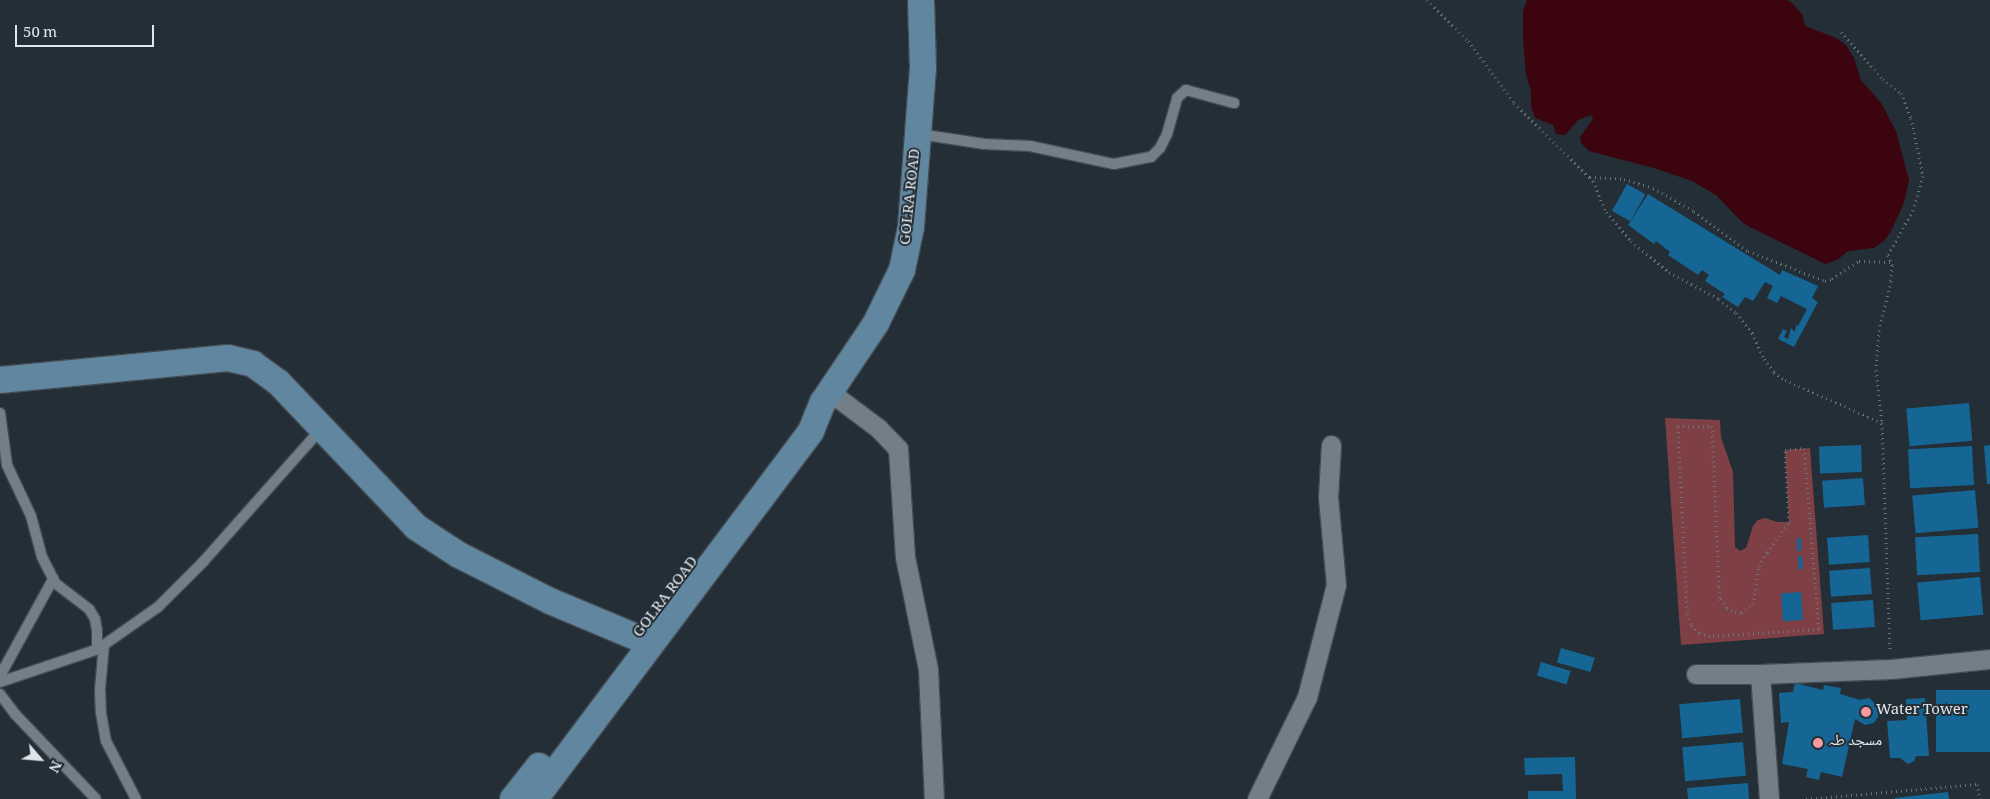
<!DOCTYPE html>
<html>
<head>
<meta charset="utf-8">
<style>
	body { margin:0 }
	#map { position:relative; width:1990px; height:799px; overflow:hidden; background:#242e36; font-family:Georgia,"Noto Naskh Arabic",serif }
	div>[style] { position:absolute }
	.green>* { inset:0; background:#7f4045 }
	.water>* { inset:0; background:#3b040e }
	.building>* { inset:0; background:#156695; transform-origin:0 0 }
	.path>* { height:3px; margin-top:-1.5px; transform-origin:0; background:repeating-linear-gradient(90deg,#6c747b 0 1px,transparent 0 5px) }
	.roads { filter:drop-shadow(1px 0 #444c53) drop-shadow(-1px 0 #444c53) drop-shadow(0 1px #444c53) drop-shadow(0 -1px #444c53) }
	.lane>* { height:10px; margin:-5px; padding:0 5px; transform-origin:5px; border-radius:5px; background:#737f88 }
	.street>* { height:19px; margin:-9.5px; padding:0 9.5px; transform-origin:9.5px; border-radius:9.5px; background:#737f88 }
	.secondary>* { height:26px; margin:-13px; padding:0 13px; transform-origin:13px; border-radius:13px; background:#61869f }
	.dots>* { width:14px; height:14px; translate:-50% -50%; box-sizing:border-box; border:2px solid #242e36; border-radius:50% }
	span { translate:-50% -50%; white-space:nowrap; text-align:center; line-height:1.15; -webkit-text-stroke:4px #242e36; paint-order:stroke }
	.street-label { font-size:15px; color:#e0e7ec }
	.poi-label { font-size:15px; color:#e0e7ec }
	.left { translate:0 -50%; text-align:left }
	.north { position:absolute; left:15px; top:734px; width:50px; height:50px; -webkit-text-stroke:4px #242e36; paint-order:stroke; rotate:117deg; font-size:14px; font-weight:700; line-height:20px; text-align:center; color:#e0e7ec }
	.north::after { content:''; display:block; margin:auto; width:18px; height:22px; background:#e0e7ec; clip-path:polygon(50% 0,100% 100%,50% 72%,0 100%) }
	.scale { position:absolute; left:15px; top:25px; width:139px; height:22px; box-sizing:border-box; border:2px solid #e0e7ec; border-top:0; padding-left:6px; font-size:15px; line-height:18px; white-space:nowrap; color:#e0e7ec; -webkit-text-stroke:4px #242e36; paint-order:stroke }
</style>
</head>
<body>
<div id="map">
	<div class="green">
		<i style="clip-path:polygon(1665px 418px,1720px 420px,1721px 437px,1733px 472px,1735px 547px,1740px 551px,1746px 548px,1753px 526px,1758px 520px,1765px 518px,1777px 522px,1789px 522px,1785px 450px,1810px 448px,1824px 634px,1681px 645px)"></i>
	</div>
	<div class="water">
		<i style="clip-path:polygon(1527px 0,1787px 0,1791px 2px,1802px 14px,1805px 26px,1836px 38px,1846px 45px,1854px 58px,1861px 80px,1881px 103px,1896px 131px,1909px 180px,1904px 203px,1891px 231px,1885px 240px,1874px 248px,1848px 251px,1837px 260px,1825px 264px,1750px 227px,1742px 222px,1716px 195px,1692px 181px,1657px 169px,1589px 151px,1581px 143px,1580px 137px,1593px 119px,1591px 115px,1578px 120px,1565px 135px,1556px 134px,1553px 125px,1535px 118px,1531px 107px,1531px 91px,1526px 74px,1523px 39px,1523px 11px)"></i>
	</div>
	<div class="building">
		<i style="left:1627px;top:184px;width:21px;height:31px;rotate:29deg"></i>
		<i style="clip-path:polygon(1648px 194px,1780px 275px,1782px 270px,1818px 286px,1812px 298px,1818px 302px,1794px 347px,1778px 339px,1783px 329px,1787px 331px,1784px 337px,1788px 339px,1791px 328px,1795px 332px,1796px 325px,1798px 326px,1807px 309px,1781px 296px,1777px 303px,1767px 298px,1773px 286px,1765px 282px,1753px 301px,1745px 297px,1738px 307px,1722px 297px,1725px 294px,1705px 281px,1709px 275px,1702px 270px,1698px 275px,1668px 255px,1670px 252px,1656px 241px,1654px 244px,1628px 225px)"></i>
		<i style="left:1969px;top:403px;width:38px;height:63px;rotate:85deg"></i>
		<i style="left:1861px;top:445px;width:27px;height:42px;rotate:88deg"></i>
		<i style="clip-path:polygon(1990px 445px,1990px 484px,1987px 484px,1984px 446px)"></i>
		<i style="left:1972px;top:446px;width:39px;height:64px;rotate:87deg"></i>
		<i style="left:1863px;top:478px;width:27px;height:41px;rotate:86deg"></i>
		<i style="left:1975px;top:490px;width:38px;height:63px;rotate:85deg"></i>
		<i style="left:1978px;top:534px;width:38px;height:63px;rotate:87deg"></i>
		<i style="left:1868px;top:535px;width:27px;height:41px;rotate:86deg"></i>
		<i style="left:1797px;top:538px;width:4px;height:13px"></i>
		<i style="left:1802px;top:556px;width:13px;height:4px;rotate:86deg"></i>
		<i style="left:1870px;top:568px;width:26px;height:41px;rotate:86deg"></i>
		<i style="left:1980px;top:577px;width:38px;height:63px;rotate:85deg"></i>
		<i style="left:1801px;top:592px;width:28px;height:20px;rotate:86deg"></i>
		<i style="left:1873px;top:600px;width:27px;height:42px;rotate:86deg"></i>
		<i style="left:1561px;top:648px;width:35px;height:15px;rotate:16deg"></i>
		<i style="left:1541px;top:662px;width:31px;height:14px;rotate:17deg"></i>
		<i style="clip-path:polygon(1795px 683px,1823px 690px,1824px 685px,1841px 688px,1840px 694px,1860px 700px,1869px 698px,1879px 707px,1879px 715px,1874px 723px,1865px 725px,1855px 719px,1842px 777px,1821px 772px,1819px 780px,1806px 777px,1808px 769px,1782px 764px,1789px 722px,1781px 723px,1779px 693px,1793px 692px)"></i>
		<i style="left:1990px;top:690px;width:62px;height:54px;rotate:90deg"></i>
		<i style="clip-path:polygon(1925px 698px,1929px 756px,1916px 756px,1914px 761px,1908px 764px,1900px 758px,1890px 758px,1887px 721px,1907px 720px,1906px 699px)"></i>
		<i style="left:1740px;top:699px;width:34px;height:61px;rotate:85deg"></i>
		<i style="left:1743px;top:742px;width:34px;height:61px;rotate:85deg"></i>
		<i style="clip-path:polygon(1575px 757px,1576px 799px,1528px 799px,1528px 791px,1563px 791px,1562px 774px,1525px 775px,1524px 758px)"></i>
		<i style="clip-path:polygon(1748px 783px,1749px 799px,1688px 799px,1687px 788px)"></i>
		<i style="clip-path:polygon(1948px 792px,1949px 799px,1895px 799px,1895px 798px)"></i>
	</div>
	<div class="path">
		<i style="left:1427px;top:0;width:58px;rotate:45deg"></i>
		<i style="left:1468px;top:41px;width:77px;rotate:53.4deg"></i>
		<i style="left:1514px;top:103px;width:111px;rotate:44.6deg"></i>
		<i style="left:1593px;top:181px;width:34px;rotate:67deg"></i>
		<i style="left:1606px;top:212px;width:38px;rotate:49deg"></i>
		<i style="left:1631px;top:241px;width:49px;rotate:39.2deg"></i>
		<i style="left:1669px;top:272px;width:57px;rotate:28.4deg"></i>
		<i style="left:1719px;top:299px;width:22px;rotate:39deg"></i>
		<i style="left:1736px;top:313px;width:26px;rotate:51deg"></i>
		<i style="left:1752px;top:333px;width:29px;rotate:65deg"></i>
		<i style="left:1764px;top:359px;width:16px;rotate:52deg"></i>
		<i style="left:1774px;top:372px;width:14px;rotate:36deg"></i>
		<i style="left:1785px;top:380px;width:106px;rotate:23.9deg"></i>
		<i style="left:1841px;top:32px;width:63px;rotate:48.2deg"></i>
		<i style="left:1883px;top:79px;width:23px;rotate:38deg"></i>
		<i style="left:1901px;top:93px;width:27px;rotate:68deg"></i>
		<i style="left:1911px;top:118px;width:59px;rotate:78.3deg"></i>
		<i style="left:1923px;top:176px;width:35px;rotate:106deg"></i>
		<i style="left:1913px;top:210px;width:51px;rotate:119.1deg"></i>
		<i style="left:1888px;top:255px;width:11px;rotate:68deg"></i>
		<i style="left:1892px;top:265px;width:16px;rotate:94deg"></i>
		<i style="left:1891px;top:281px;width:50px;rotate:103.8deg"></i>
		<i style="left:1879px;top:330px;width:40px;rotate:94.3deg"></i>
		<i style="left:1876px;top:370px;width:53px;rotate:83.5deg"></i>
		<i style="left:1882px;top:423px;width:228px;rotate:88deg"></i>
		<i style="left:1590px;top:177px;width:34px;rotate:3deg"></i>
		<i style="left:1624px;top:179px;width:30px;rotate:17deg"></i>
		<i style="left:1653px;top:188px;width:47px;rotate:29.3deg"></i>
		<i style="left:1694px;top:211px;width:67px;rotate:36.5deg"></i>
		<i style="left:1748px;top:251px;width:83px;rotate:21.3deg"></i>
		<i style="left:1825px;top:281px;width:7px;rotate:-16deg"></i>
		<i style="left:1832px;top:279px;width:32px;rotate:-34deg"></i>
		<i style="left:1859px;top:261px;width:31px;rotate:2deg"></i>
		<i style="left:1678px;top:426px;width:34px"></i>
		<i style="left:1712px;top:426px;width:161px;rotate:87.5deg"></i>
		<i style="left:1719px;top:587px;width:12px;rotate:85deg"></i>
		<i style="left:1720px;top:599px;width:11px;rotate:52deg"></i>
		<i style="left:1727px;top:608px;width:9px;rotate:27deg"></i>
		<i style="left:1735px;top:612px;width:7px;rotate:8deg"></i>
		<i style="left:1742px;top:613px;width:14px;rotate:-39deg"></i>
		<i style="left:1753px;top:604px;width:38px;rotate:-81deg"></i>
		<i style="left:1759px;top:566px;width:16px;rotate:-60deg"></i>
		<i style="left:1767px;top:552px;width:37px;rotate:-54deg"></i>
		<i style="left:1789px;top:522px;width:72px;rotate:-93.2deg"></i>
		<i style="left:1785px;top:450px;width:19px;rotate:-6deg"></i>
		<i style="left:1804px;top:448px;width:182px;rotate:85.3deg"></i>
		<i style="left:1819px;top:629px;width:109px;rotate:176.3deg"></i>
		<i style="left:1710px;top:636px;width:11px;rotate:-165deg"></i>
		<i style="left:1699px;top:633px;width:12px;rotate:-132deg"></i>
		<i style="left:1691px;top:624px;width:13px;rotate:-108deg"></i>
		<i style="left:1687px;top:612px;width:186px;rotate:-92.8deg"></i>
		<i style="left:1806px;top:799px;width:173px;rotate:-5deg"></i>
		<i style="left:1978px;top:784px;width:15px;rotate:86deg"></i>
	</div>
	<div class="roads">
		<div class="lane">
			<i style="left:919px;top:134px;width:66px;rotate:8.7deg"></i>
			<i style="left:984px;top:144px;width:46px;rotate:2.5deg"></i>
			<i style="left:1030px;top:146px;width:86px;rotate:12.1deg"></i>
			<i style="left:1114px;top:164px;width:38px;rotate:-11deg"></i>
			<i style="left:1151px;top:157px;width:13px;rotate:-45deg"></i>
			<i style="left:1160px;top:148px;width:16px;rotate:-63deg"></i>
			<i style="left:1167px;top:134px;width:37px;rotate:-74deg"></i>
			<i style="left:1177px;top:98px;width:12px;rotate:-42deg"></i>
			<i style="left:1186px;top:90px;width:50px;rotate:15.2deg"></i>
			<i style="left:0;top:413px;width:52px;rotate:82.3deg"></i>
			<i style="left:7px;top:465px;width:56px;rotate:64.8deg"></i>
			<i style="left:31px;top:516px;width:42px;rotate:75deg"></i>
			<i style="left:42px;top:557px;width:29px;rotate:63deg"></i>
			<i style="left:55px;top:583px;width:43px;rotate:37.4deg"></i>
			<i style="left:89px;top:609px;width:12px;rotate:59deg"></i>
			<i style="left:95px;top:619px;width:11px;rotate:80deg"></i>
			<i style="left:97px;top:630px;width:19px;rotate:90deg"></i>
			<i style="left:104px;top:645px;width:44px;rotate:95.2deg"></i>
			<i style="left:100px;top:689px;width:24px;rotate:88deg"></i>
			<i style="left:101px;top:713px;width:28px;rotate:80deg"></i>
			<i style="left:106px;top:741px;width:65px;rotate:62.7deg"></i>
			<i style="left:0;top:676px;width:111px;rotate:-61.3deg"></i>
			<i style="left:0;top:682px;width:103px;rotate:-18.6deg"></i>
			<i style="left:98px;top:649px;width:73px;rotate:-35deg"></i>
			<i style="left:158px;top:607px;width:64px;rotate:-45deg"></i>
			<i style="left:203px;top:562px;width:178px;rotate:-48.4deg"></i>
			<i style="left:0;top:694px;width:25px;rotate:53deg"></i>
			<i style="left:15px;top:714px;width:117px;rotate:46.4deg"></i>
		</div>
		<div class="street">
			<i style="left:830px;top:392px;width:60px;rotate:36.9deg"></i>
			<i style="left:878px;top:428px;width:29px;rotate:46deg"></i>
			<i style="left:898px;top:449px;width:108px;rotate:86.3deg"></i>
			<i style="left:905px;top:557px;width:114px;rotate:78.4deg"></i>
			<i style="left:928px;top:669px;width:130px;rotate:87.4deg"></i>
			<i style="left:1696px;top:674px;width:64px"></i>
			<i style="left:1257px;top:799px;width:114px;rotate:-63.9deg"></i>
			<i style="left:1307px;top:697px;width:116px;rotate:-75.5deg"></i>
			<i style="left:1336px;top:585px;width:88px;rotate:-95.2deg"></i>
			<i style="left:1328px;top:497px;width:52px;rotate:-86.7deg"></i>
			<i style="left:1769px;top:799px;width:125px;rotate:-94.1deg"></i>
			<i style="left:1760px;top:674px;width:131px;rotate:-2.2deg"></i>
			<i style="left:1891px;top:669px;width:100px;rotate:-5.8deg"></i>
		</div>
		<div class="secondary">
			<i style="left:0;top:380px;width:229px;rotate:-5.5deg"></i>
			<i style="left:228px;top:358px;width:26px;rotate:13deg"></i>
			<i style="left:253px;top:364px;width:31px;rotate:36deg"></i>
			<i style="left:278px;top:382px;width:200px;rotate:46.4deg"></i>
			<i style="left:416px;top:527px;width:51px;rotate:33.1deg"></i>
			<i style="left:459px;top:555px;width:102px;rotate:26.8deg"></i>
			<i style="left:550px;top:601px;width:108px;rotate:22.8deg"></i>
			<i style="left:513px;top:799px;width:42px;rotate:-51.8deg"></i>
			<i style="left:535px;top:799px;width:460px;rotate:-53.1deg"></i>
			<i style="left:811px;top:431px;width:31px;rotate:-68deg"></i>
			<i style="left:823px;top:402px;width:95px;rotate:-56.1deg"></i>
			<i style="left:876px;top:323px;width:59px;rotate:-63.9deg"></i>
			<i style="left:902px;top:270px;width:44px;rotate:-78.2deg"></i>
			<i style="left:911px;top:227px;width:159px;rotate:-85.7deg"></i>
			<i style="left:923px;top:68px;width:68px;rotate:-91.7deg"></i>
		</div>
	</div>
	<div class="dots">
		<i style="left:1866px;top:712px;background:#f49aa0"></i>
		<i style="left:1818px;top:743px;background:#f49aa0"></i>
	</div>
	<div class="street-label">
		<span style="left:912px;top:197px;rotate:-84deg">GOLRA ROAD</span>
		<span style="left:667px;top:598px;rotate:-53deg">GOLRA ROAD</span>
	</div>
	<div class="poi-label">
		<span class="left" style="left:1876px;top:712px">Water Tower</span>
		<span class="left" style="left:1828px;top:743px">مسجد طہ</span>
	</div>
	<div class="north">N</div>
	<div class="scale">50 m</div>
</div>
</body>
</html>
